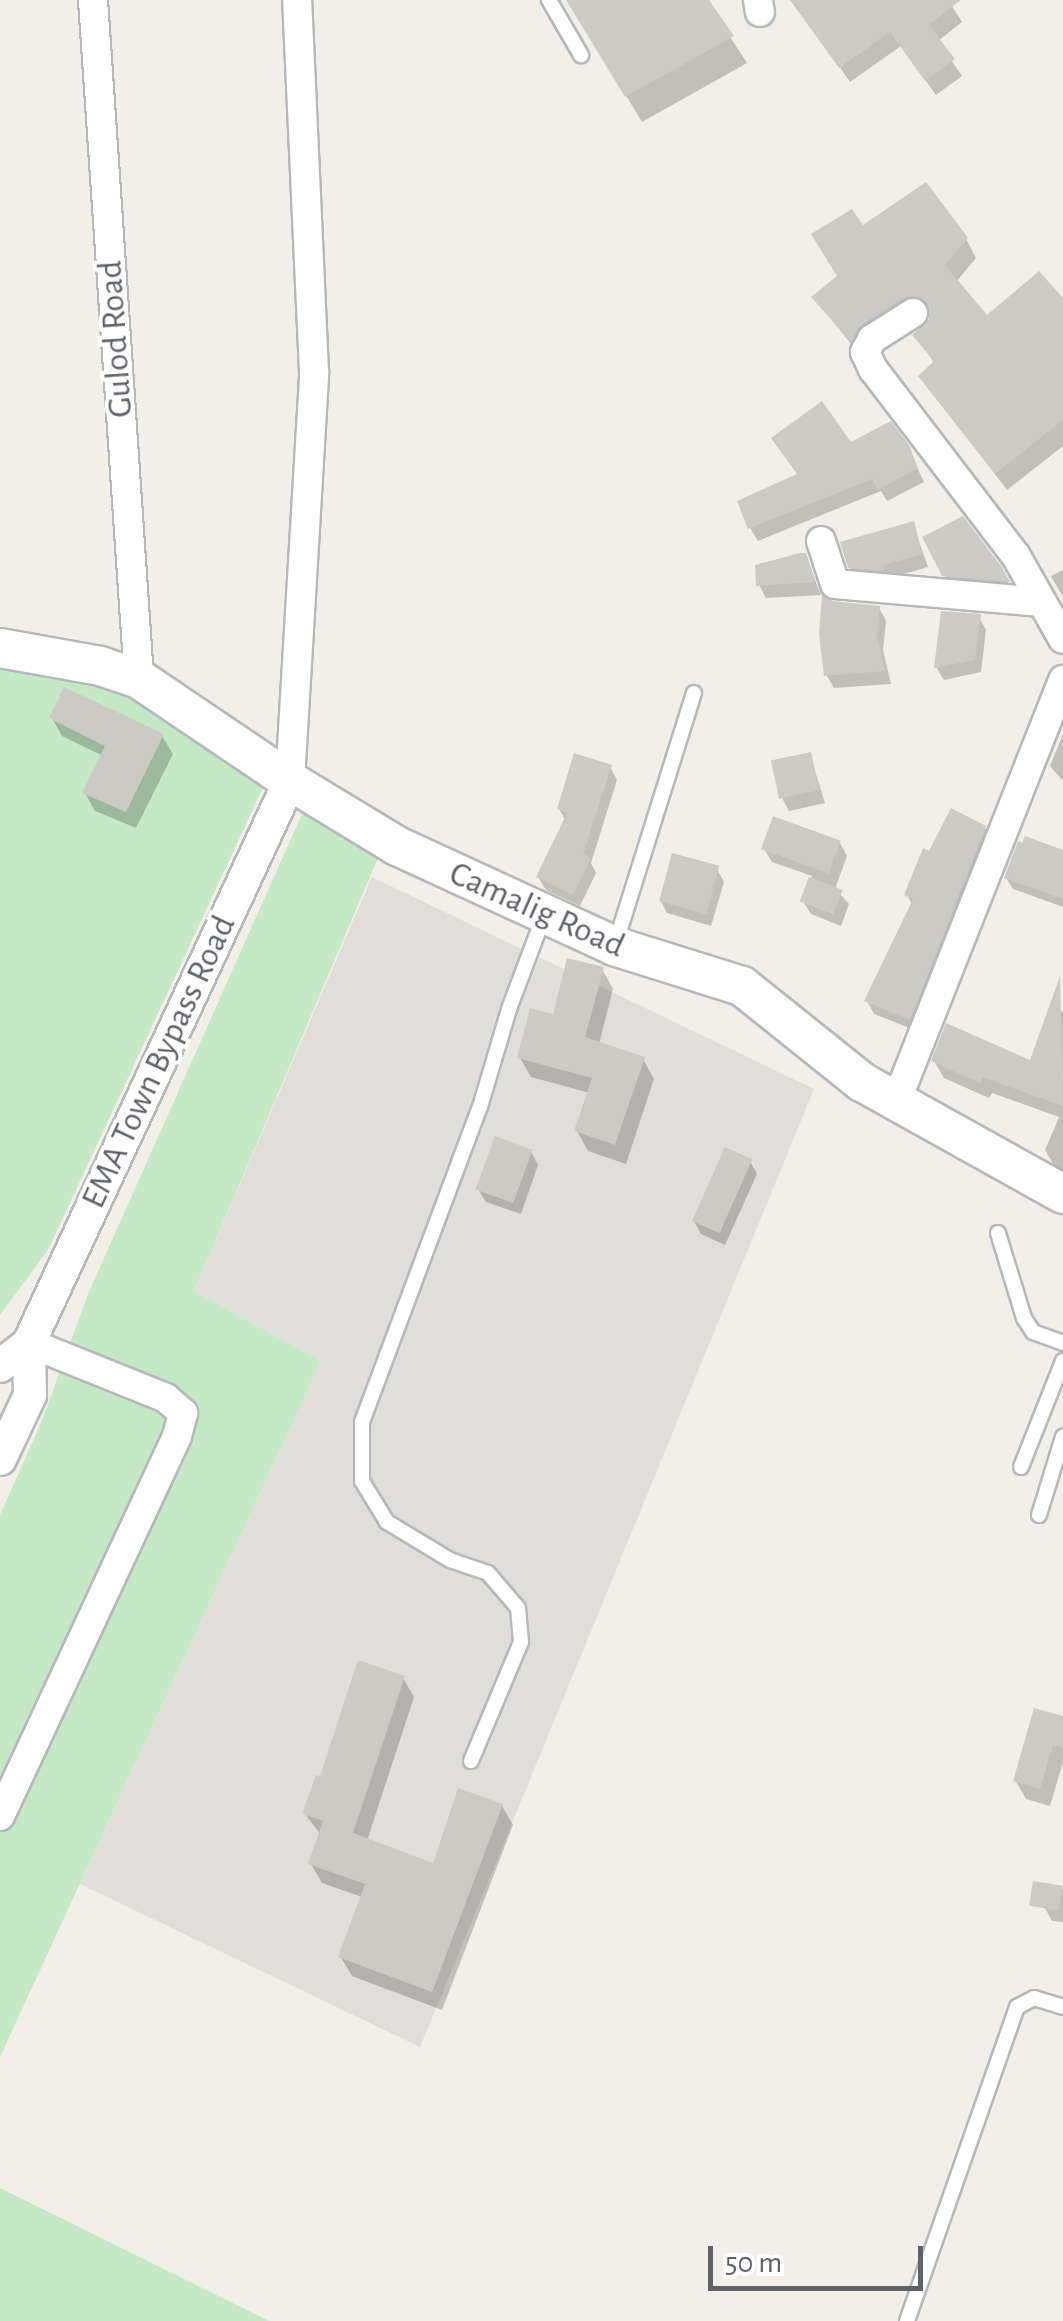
<!DOCTYPE html>
<html>
<head>
<meta charset="utf-8">
<style>
	body { margin:0 }
	#map { position:relative; width:1063px; height:2321px; overflow:hidden; background:#f1efe8; font-family:"Alegreya Sans",sans-serif }
	div>[style] { position:absolute }
	.industrial>* { inset:0; background:#e0deda }
	.green>* { inset:0; background:#c5e8c5 }
	.shadow>* { inset:0; background:#0003 }
	.building>* { inset:0; background:#cccac5; transform-origin:0 0 }
	.roads { filter:drop-shadow(2px 0 #b5b8bc) drop-shadow(-2px 0 #b5b8bc) drop-shadow(0 2px #b5b8bc) drop-shadow(0 -2px #b5b8bc) }
	.service>* { height:14px; margin:-7px; padding:0 7px; transform-origin:7px; border-radius:7px; background:#fff }
	.minor>* { height:28px; margin:-14px; padding:0 14px; transform-origin:14px; border-radius:14px; background:#fff }
	.tertiary>* { height:32px; margin:-16px; padding:0 16px; transform-origin:16px; border-radius:16px; background:#fff }
	.secondary>* { height:38px; margin:-19px; padding:0 19px; transform-origin:19px; border-radius:19px; background:#fff }
	span { translate:-50% -50%; white-space:nowrap; text-align:center; line-height:1.15; -webkit-text-stroke:8px #fff; paint-order:stroke }
	.street-label { font-size:35px; color:#5f6368 }
	.scale { position:absolute; left:708px; top:2246px; width:215px; height:45px; box-sizing:border-box; border:5px solid #5f6368; border-top:0; padding-left:12px; font-size:30px; line-height:35px; white-space:nowrap; color:#5f6368; -webkit-text-stroke:8px #fff; paint-order:stroke }
</style>
</head>
<body>
<div id="map">
	<div class="industrial">
		<i style="clip-path:polygon(372px 877px,814px 1089px,420px 2047px,80px 1884px,321px 1361px,194px 1291px)"></i>
	</div>
	<div class="green">
		<i style="clip-path:polygon(0 648px,100px 666px,272px 768px,48px 1250px,0 1315px)"></i>
		<i style="clip-path:polygon(311px 794px,386px 839px,194px 1291px,321px 1361px,0 2057px,0 1515px,41px 1423px,88px 1294px)"></i>
		<i style="clip-path:polygon(0 2188px,269px 2321px,0 2321px)"></i>
	</div>
	<div class="shadow">
		<i style="clip-path:polygon(568px 0,706px 0,747px 63px,642px 122px)"></i>
		<i style="clip-path:polygon(794px 0,948px 0,962px 22px,938px 41px,962px 76px,936px 95px,901px 46px,850px 82px)"></i>
		<i style="clip-path:polygon(862px 229px,966px 239px,976px 258px,956px 282px,987px 319px,1063px 303px,1063px 446px,1007px 490px,921px 376px,935px 364px,915px 335px,931px 321px,931px 316px,925px 313px,862px 358px,815px 298px,839px 277px)"></i>
		<i style="clip-path:polygon(850px 445px,907px 447px,924px 482px,887px 501px,881px 491px,758px 541px,750px 528px,799px 476px)"></i>
		<i style="clip-path:polygon(963px 519px,1008px 583px,1014px 594px,952px 588px,925px 538px)"></i>
		<i style="clip-path:polygon(913px 524px,928px 567px,890px 578px,858px 580px,850px 567px)"></i>
		<i style="clip-path:polygon(805px 556px,821px 595px,766px 598px,759px 585px)"></i>
		<i style="clip-path:polygon(1063px 570px,1063px 597px,1051px 576px)"></i>
		<i style="clip-path:polygon(833px 604px,879px 608px,886px 621px,883px 650px,891px 684px,834px 688px,827px 676px)"></i>
		<i style="clip-path:polygon(979px 617px,986px 630px,981px 672px,944px 680px,936px 667px)"></i>
		<i style="clip-path:polygon(52px 718px,162px 736px,173px 754px,136px 828px,95px 811px,85px 793px,103px 756px,62px 736px)"></i>
		<i style="clip-path:polygon(1063px 734px,1063px 781px,1050px 766px)"></i>
		<i style="clip-path:polygon(810px 755px,825px 803px,789px 811px,782px 798px)"></i>
		<i style="clip-path:polygon(610px 767px,617px 780px,591px 863px,596px 873px,580px 906px,546px 890px,538px 877px,566px 821px,559px 809px)"></i>
		<i style="clip-path:polygon(985px 828px,992px 841px,917px 1031px,874px 1014px,867px 1001px,913px 906px,907px 895px,930px 854px)"></i>
		<i style="clip-path:polygon(840px 843px,847px 856px,835px 889px,849px 904px,841px 926px,811px 914px,803px 901px,812px 876px,772px 862px,764px 849px)"></i>
		<i style="clip-path:polygon(1063px 853px,1063px 907px,1013px 889px,1006px 878px)"></i>
		<i style="clip-path:polygon(717px 869px,724px 882px,711px 926px,667px 913px,660px 900px)"></i>
		<i style="clip-path:polygon(602px 969px,613px 989px,599px 1044px,643px 1059px,654px 1079px,626px 1164px,588px 1151px,577px 1131px,590px 1093px,531px 1077px,520px 1058px)"></i>
		<i style="clip-path:polygon(1051px 1008px,1063px 1012px,1063px 1170px,1055px 1167px,1045px 1150px,1059px 1117px,992px 1093px,989px 1098px,944px 1078px,934px 1061px,1031px 1063px)"></i>
		<i style="clip-path:polygon(531px 1152px,538px 1165px,521px 1214px,486px 1202px,478px 1189px)"></i>
		<i style="clip-path:polygon(750px 1161px,757px 1174px,725px 1245px,701px 1234px,694px 1221px)"></i>
		<i style="clip-path:polygon(403px 1678px,414px 1697px,367px 1841px,434px 1866px,502px 1806px,513px 1825px,442px 2010px,352px 1976px,340px 1956px,362px 1897px,322px 1883px,311px 1864px,321px 1835px,305px 1814px,321px 1779px)"></i>
		<i style="clip-path:polygon(1063px 1719px,1063px 1762px,1050px 1806px,1026px 1799px,1015px 1780px)"></i>
		<i style="clip-path:polygon(1063px 1888px,1063px 1922px,1052px 1921px,1045px 1908px)"></i>
	</div>
	<div class="building">
		<i style="clip-path:polygon(566px 0,709px 0,734px 36px,625px 97px)"></i>
		<i style="clip-path:polygon(790px 0,961px 0,929px 25px,955px 59px,925px 81px,890px 32px,839px 68px)"></i>
		<i style="clip-path:polygon(926px 182px,968px 238px,945px 265px,987px 315px,1039px 271px,1063px 298px,1063px 420px,995px 474px,918px 376px,934px 361px,912px 335px,929px 320px,927px 303px,913px 296px,904px 298px,863px 324px,851px 342px,811px 297px,837px 276px,811px 234px,852px 209px,863px 225px)"></i>
		<i style="clip-path:polygon(822px 401px,851px 442px,891px 421px,909px 445px,918px 468px,878px 490px,872px 479px,748px 529px,737px 501px,797px 474px,771px 438px)"></i>
		<i style="clip-path:polygon(963px 516px,1001px 566px,1010px 582px,942px 576px,922px 537px)"></i>
		<i style="clip-path:polygon(914px 521px,922px 554px,884px 565px,884px 571px,848px 568px,840px 542px)"></i>
		<i style="clip-path:polygon(800px 553px,806px 553px,816px 582px,756px 586px,755px 565px)"></i>
		<i style="clip-path:polygon(822px 595px,833px 601px,880px 606px,877px 635px,885px 671px,824px 676px,819px 634px)"></i>
		<i style="clip-path:polygon(941px 611px,981px 614px,975px 660px,934px 668px)"></i>
		<i style="clip-path:polygon(64px 687px,164px 734px,126px 812px,82px 793px,105px 746px,49px 718px)"></i>
		<i style="left:811px;top:752px;width:39px;height:41px;rotate:78deg"></i>
		<i style="clip-path:polygon(574px 753px,612px 765px,583px 854px,591px 858px,573px 895px,536px 877px,567px 813px,557px 809px)"></i>
		<i style="clip-path:polygon(951px 808px,986px 826px,910px 1020px,864px 1001px,913px 899px,904px 895px,923px 848px,929px 851px)"></i>
		<i style="left:773px;top:816px;width:72px;height:35px;rotate:20deg"></i>
		<i style="clip-path:polygon(1025px 836px,1063px 850px,1063px 899px,1004px 878px,1018px 841px,1022px 843px)"></i>
		<i style="left:672px;top:853px;width:49px;height:50px;rotate:15deg"></i>
		<i style="left:809px;top:877px;width:36px;height:26px;rotate:21deg"></i>
		<i style="clip-path:polygon(567px 958px,604px 967px,585px 1037px,645px 1057px,615px 1145px,574px 1131px,592px 1078px,517px 1058px,530px 1008px,553px 1014px)"></i>
		<i style="clip-path:polygon(1060px 976px,1063px 1106px,982px 1077px,980px 1083px,931px 1061px,946px 1023px,1030px 1060px)"></i>
		<i style="left:495px;top:1136px;width:40px;height:57px;rotate:20deg"></i>
		<i style="left:725px;top:1147px;width:30px;height:81px;rotate:24deg"></i>
		<i style="clip-path:polygon(358px 1660px,405px 1676px,353px 1833px,433px 1863px,458px 1788px,503px 1804px,432px 1992px,338px 1957px,365px 1884px,308px 1864px,323px 1821px,302px 1814px,316px 1775px,320px 1776px)"></i>
		<i style="clip-path:polygon(1034px 1708px,1063px 1716px,1063px 1748px,1053px 1745px,1040px 1789px,1013px 1781px)"></i>
		<i style="left:1033px;top:1881px;width:30px;height:25px;rotate:9deg"></i>
	</div>
	<div class="roads">
		<div class="service">
			<i style="left:549px;top:0;width:64px;rotate:59.8deg"></i>
			<i style="left:615px;top:945px;width:264px;rotate:-72.6deg"></i>
			<i style="left:998px;top:1233px;width:89px;rotate:73deg"></i>
			<i style="left:1024px;top:1318px;width:17px;rotate:57deg"></i>
			<i style="left:1033px;top:1332px;width:32px;rotate:20deg"></i>
			<i style="left:1021px;top:1467px;width:114px;rotate:-68.4deg"></i>
			<i style="left:1039px;top:1515px;width:82px;rotate:-72.9deg"></i>
			<i style="left:471px;top:1761px;width:129px;rotate:-67.2deg"></i>
			<i style="left:521px;top:1642px;width:34px;rotate:-95deg"></i>
			<i style="left:518px;top:1608px;width:46px;rotate:-130.6deg"></i>
			<i style="left:488px;top:1573px;width:40px;rotate:-161.1deg"></i>
			<i style="left:450px;top:1560px;width:74px;rotate:-148.9deg"></i>
			<i style="left:387px;top:1522px;width:48px;rotate:-121.4deg"></i>
			<i style="left:362px;top:1481px;width:59px;rotate:-90deg"></i>
			<i style="left:362px;top:1422px;width:336px;rotate:-69.5deg"></i>
			<i style="left:480px;top:1107px;width:102px;rotate:-73.5deg"></i>
			<i style="left:509px;top:1009px;width:99px;rotate:-69.4deg"></i>
			<i style="left:907px;top:2321px;width:333px;rotate:-70.7deg"></i>
			<i style="left:1017px;top:2007px;width:19px;rotate:-28deg"></i>
			<i style="left:1034px;top:1998px;width:30px;rotate:17deg"></i>
		</div>
		<div class="minor">
			<i style="left:93px;top:0;width:681px;rotate:86.12deg"></i>
			<i style="left:758px;top:0;width:12px;rotate:81deg"></i>
			<i style="left:913px;top:313px;width:49px;rotate:147.6deg"></i>
			<i style="left:872px;top:339px;width:15px;rotate:118deg"></i>
			<i style="left:865px;top:352px;width:19px;rotate:65deg"></i>
			<i style="left:873px;top:369px;width:235px;rotate:52.6deg"></i>
			<i style="left:1016px;top:556px;width:95px;rotate:60.5deg"></i>
			<i style="left:821px;top:541px;width:45px;rotate:72deg"></i>
			<i style="left:835px;top:584px;width:207px;rotate:5deg"></i>
			<i style="left:290px;top:781px;width:410px;rotate:-86.6deg"></i>
			<i style="left:314px;top:372px;width:372px;rotate:-92.6deg"></i>
			<i style="left:896px;top:1102px;width:454px;rotate:-68.4deg"></i>
			<i style="left:0;top:1816px;width:419px;rotate:-65deg"></i>
			<i style="left:177px;top:1436px;width:24px;rotate:-75deg"></i>
			<i style="left:183px;top:1413px;width:23px;rotate:-139deg"></i>
			<i style="left:166px;top:1398px;width:148px;rotate:-158.1deg"></i>
		</div>
		<div class="tertiary">
			<i style="left:0;top:1366px;width:37px;rotate:-38deg"></i>
			<i style="left:0;top:1459px;width:71px;rotate:-64.9deg"></i>
			<i style="left:30px;top:1395px;width:52px;rotate:-91.1deg"></i>
			<i style="left:29px;top:1343px;width:620px;rotate:-65.09deg"></i>
		</div>
		<div class="secondary">
			<i style="left:0;top:648px;width:102px;rotate:10.2deg"></i>
			<i style="left:100px;top:666px;width:41px;rotate:18.4deg"></i>
			<i style="left:139px;top:679px;width:182px;rotate:34deg"></i>
			<i style="left:290px;top:781px;width:125px;rotate:31.3deg"></i>
			<i style="left:397px;top:846px;width:239px;rotate:24.7deg"></i>
			<i style="left:614px;top:946px;width:134px;rotate:17.4deg"></i>
			<i style="left:742px;top:986px;width:154px;rotate:38.7deg"></i>
			<i style="left:862px;top:1082px;width:230px;rotate:29.1deg"></i>
		</div>
	</div>
	<div class="street-label">
		<span style="left:116px;top:339px;rotate:-94deg">Gulod Road</span>
		<span style="left:537px;top:910px;rotate:24deg">Camalig Road</span>
		<span style="left:159px;top:1062px;rotate:-65deg">EMA Town Bypass Road</span>
	</div>
	<div class="scale">50 m</div>
</div>
</body>
</html>
